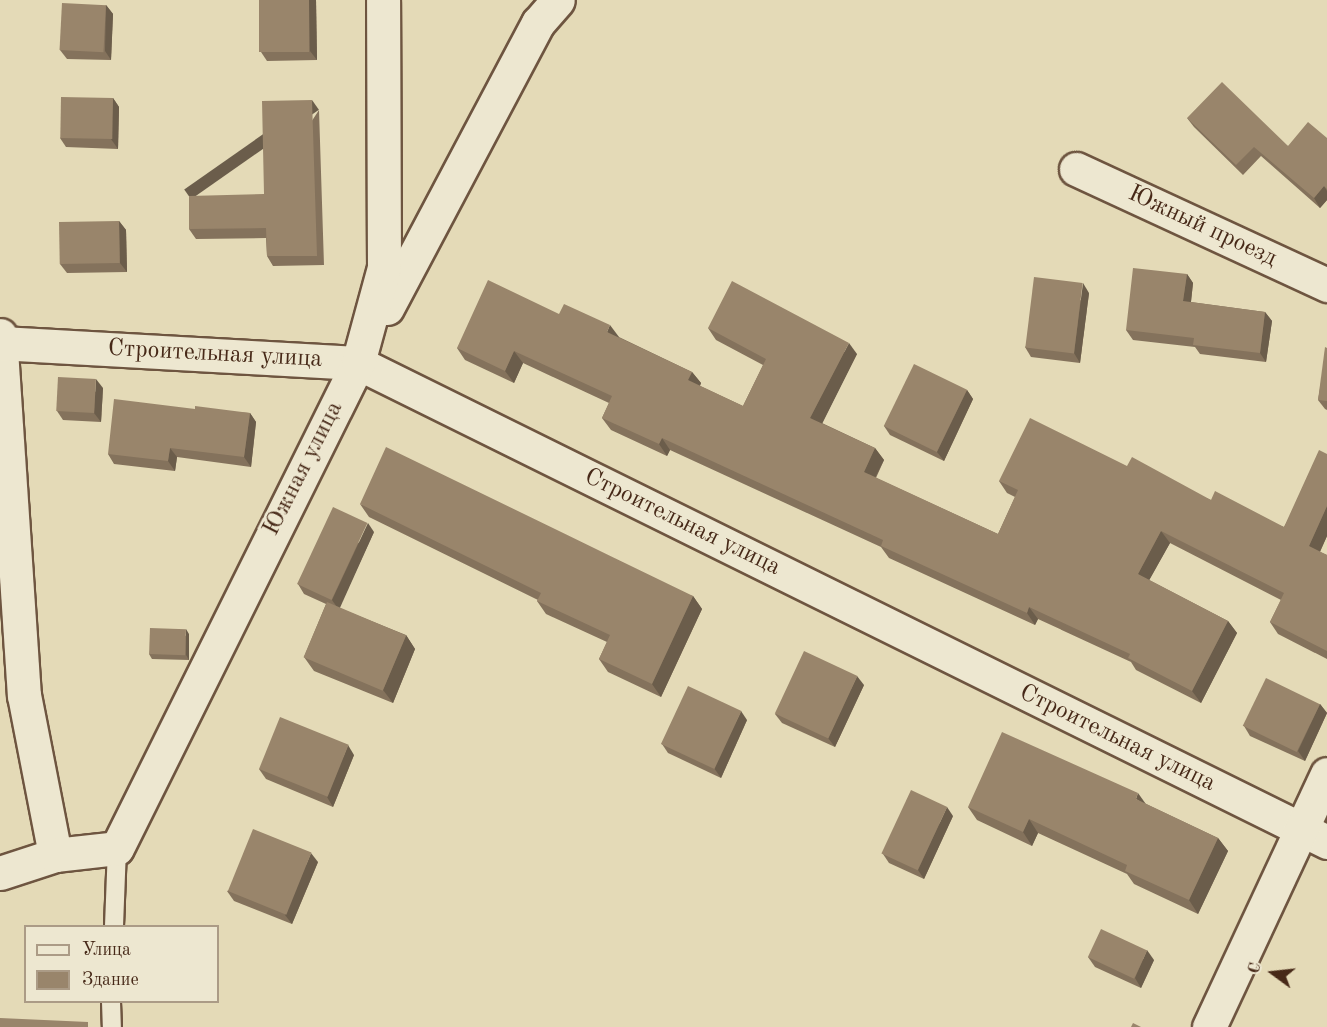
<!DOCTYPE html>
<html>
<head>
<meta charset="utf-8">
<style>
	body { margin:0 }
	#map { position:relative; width:1327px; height:1027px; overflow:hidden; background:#e4dab7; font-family:"Old Standard TT",serif }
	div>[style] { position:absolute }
	.roads { filter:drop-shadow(2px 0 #6e5540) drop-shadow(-2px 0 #6e5540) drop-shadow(0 2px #6e5540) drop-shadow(0 -2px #6e5540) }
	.service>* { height:18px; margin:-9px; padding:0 9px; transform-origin:9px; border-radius:9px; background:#ede7d0 }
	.minor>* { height:33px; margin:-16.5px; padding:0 16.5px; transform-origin:16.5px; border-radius:16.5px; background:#ede7d0 }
	.wall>* { inset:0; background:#84725c }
	.shaded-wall>* { inset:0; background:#6b5d4b; transform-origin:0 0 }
	.building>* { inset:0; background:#99856b; transform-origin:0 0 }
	span { translate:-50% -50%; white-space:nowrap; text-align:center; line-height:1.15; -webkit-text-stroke:5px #ede7d0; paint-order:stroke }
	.street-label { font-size:24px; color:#472918 }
	.legend { position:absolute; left:24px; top:925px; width:195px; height:78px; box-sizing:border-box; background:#ede7d0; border:2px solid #ab9b86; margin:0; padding:8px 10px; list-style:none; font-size:18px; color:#472918 }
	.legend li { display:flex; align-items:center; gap:12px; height:30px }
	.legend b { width:30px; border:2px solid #ab9b86 }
	.north { position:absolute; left:1243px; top:943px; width:60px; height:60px; -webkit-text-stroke:4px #ede7d0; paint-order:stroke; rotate:285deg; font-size:16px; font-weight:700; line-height:24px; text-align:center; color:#472918 }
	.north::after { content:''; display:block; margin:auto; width:21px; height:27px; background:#472918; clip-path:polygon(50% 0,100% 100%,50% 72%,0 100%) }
</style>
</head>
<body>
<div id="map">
	<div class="roads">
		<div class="service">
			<i style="left:114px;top:926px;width:78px;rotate:-87.8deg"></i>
			<i style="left:111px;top:1002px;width:25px;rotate:88deg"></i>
		</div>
		<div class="minor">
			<i style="left:1076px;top:169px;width:277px;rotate:24.8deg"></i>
			<i style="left:387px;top:308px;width:323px;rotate:-62.1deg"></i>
			<i style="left:538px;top:23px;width:30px;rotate:-49deg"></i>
			<i style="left:0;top:335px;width:361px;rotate:86.2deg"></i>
			<i style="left:24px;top:695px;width:163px;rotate:79deg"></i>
			<i style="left:0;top:343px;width:359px;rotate:3.2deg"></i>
			<i style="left:358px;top:363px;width:1081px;rotate:26.3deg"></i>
			<i style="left:0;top:873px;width:58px;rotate:-18.1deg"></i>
			<i style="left:55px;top:855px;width:62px;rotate:-6.4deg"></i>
			<i style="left:117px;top:848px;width:542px;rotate:-63.58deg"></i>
			<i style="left:358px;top:363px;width:99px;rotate:-74.8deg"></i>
			<i style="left:384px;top:267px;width:267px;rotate:-90.2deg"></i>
			<i style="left:1209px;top:1027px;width:279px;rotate:-65deg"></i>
		</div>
	</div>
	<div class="wall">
		<i style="clip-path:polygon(259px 0,316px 0,317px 60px,267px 61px,261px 52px)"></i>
		<i style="clip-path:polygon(106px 5px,113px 14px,111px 60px,67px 59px,60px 50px)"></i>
		<i style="clip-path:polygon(113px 98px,119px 107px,118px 149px,66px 147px,60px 138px)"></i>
		<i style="clip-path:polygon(319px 110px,324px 265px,273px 266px,267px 256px,266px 238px,196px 239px,189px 229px,264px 194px)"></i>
		<i style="clip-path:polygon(1187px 118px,1288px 146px,1327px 138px,1327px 200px,1320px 208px,1261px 156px,1243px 175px,1194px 127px)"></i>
		<i style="clip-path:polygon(119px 221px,126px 230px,127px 272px,67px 273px,60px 264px)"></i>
		<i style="clip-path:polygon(1187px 274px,1193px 283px,1191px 302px,1265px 312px,1272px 321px,1266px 362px,1200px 354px,1195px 347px,1133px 340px,1126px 330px)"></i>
		<i style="clip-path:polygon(1089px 293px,1080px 363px,1031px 357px,1025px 347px)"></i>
		<i style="clip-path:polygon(559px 314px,619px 337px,692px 372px,701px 383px,700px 386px,743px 406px,763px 365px,716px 340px,708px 328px,857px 354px,822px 423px,875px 448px,884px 460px,876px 478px,998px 534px,1015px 497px,1007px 493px,999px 481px,1127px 466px,1211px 500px,1284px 527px,1327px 454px,1327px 536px,1320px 552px,1327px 555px,1327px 659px,1278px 634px,1270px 622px,1281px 600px,1170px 543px,1149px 580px,1228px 621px,1237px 633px,1201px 703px,1136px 670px,1131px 662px,1038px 619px,1035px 625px,889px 558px,881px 547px,670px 450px,667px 456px,611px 430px,602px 418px,609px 403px,523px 363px,514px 383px,465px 360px,457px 348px)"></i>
		<i style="clip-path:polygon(1327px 348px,1327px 410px,1325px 409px,1318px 400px)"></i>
		<i style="clip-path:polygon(103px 388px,101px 422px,63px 420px,57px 411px)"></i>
		<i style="clip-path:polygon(967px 390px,973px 399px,944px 461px,890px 435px,884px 426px)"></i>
		<i style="clip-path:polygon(195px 409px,250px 413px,256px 422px,251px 467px,177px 457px,175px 471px,114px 464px,108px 454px)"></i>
		<i style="clip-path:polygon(360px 504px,693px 596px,702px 609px,661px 697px,608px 672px,599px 659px,607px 642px,546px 614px,537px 601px,538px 600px,369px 517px)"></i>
		<i style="clip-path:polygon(374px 532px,339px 608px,406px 635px,415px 649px,393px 703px,314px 671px,304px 657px,326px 604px,304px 594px,298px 584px)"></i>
		<i style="clip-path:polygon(189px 634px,189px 660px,152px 659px,149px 654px)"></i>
		<i style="clip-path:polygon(864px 685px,835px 747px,782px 723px,775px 714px)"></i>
		<i style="clip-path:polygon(1320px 704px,1327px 713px,1305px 761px,1250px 736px,1244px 726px)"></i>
		<i style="clip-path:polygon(747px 720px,721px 778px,668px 753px,662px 744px)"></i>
		<i style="clip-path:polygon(354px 755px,333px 807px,266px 779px,259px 769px)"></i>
		<i style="clip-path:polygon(1146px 804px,1218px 838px,1228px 851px,1198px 914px,1134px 884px,1127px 874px,1038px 833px,1032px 846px,977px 820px,968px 807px)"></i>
		<i style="clip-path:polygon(953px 816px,924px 879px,889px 863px,883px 854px)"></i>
		<i style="clip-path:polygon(318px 862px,292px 924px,234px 901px,227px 891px)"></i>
		<i style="clip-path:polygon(1088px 957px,1154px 960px,1141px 988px,1095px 967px)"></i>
	</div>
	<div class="shaded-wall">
		<i style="clip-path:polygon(309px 0,316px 0,317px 60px,310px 51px)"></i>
		<i style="clip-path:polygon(106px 5px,113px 14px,111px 60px,105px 51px)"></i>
		<i style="clip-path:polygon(113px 98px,119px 107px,118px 149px,111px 139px)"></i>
		<i style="left:312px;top:100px;width:12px;height:156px;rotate:55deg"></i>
		<i style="clip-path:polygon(1324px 186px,1327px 191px,1327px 200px,1320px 208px,1314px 198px)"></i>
		<i style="clip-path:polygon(119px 221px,126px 230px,127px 272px,120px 263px)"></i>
		<i style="clip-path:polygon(1187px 274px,1193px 283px,1190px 310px,1183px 301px)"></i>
		<i style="clip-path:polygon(1083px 283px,1089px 293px,1080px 363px,1074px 353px)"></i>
		<i style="clip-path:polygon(1265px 312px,1272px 321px,1266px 362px,1260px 353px)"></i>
		<i style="clip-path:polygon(610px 325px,619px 337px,615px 344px,607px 332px)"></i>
		<i style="clip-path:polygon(849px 343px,857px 354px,819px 430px,810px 418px)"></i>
		<i style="clip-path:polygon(514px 351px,523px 363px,514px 383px,505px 371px)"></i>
		<i style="clip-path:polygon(692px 372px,701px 383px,697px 392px,688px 380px)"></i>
		<i style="clip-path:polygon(96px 379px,103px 388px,101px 422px,94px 413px)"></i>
		<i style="clip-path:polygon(967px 390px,973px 399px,944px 461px,937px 452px)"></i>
		<i style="clip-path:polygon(250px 413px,256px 422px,251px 467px,244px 457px)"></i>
		<i style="clip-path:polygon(662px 438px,670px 450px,667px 456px,659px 444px)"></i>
		<i style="clip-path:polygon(170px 448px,177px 457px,175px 471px,168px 461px)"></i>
		<i style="clip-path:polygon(875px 448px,884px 460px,872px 484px,864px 472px)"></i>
		<i style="clip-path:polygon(1327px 506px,1327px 536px,1317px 558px,1309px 546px)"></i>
		<i style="clip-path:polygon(368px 523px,374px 532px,339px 610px,332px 600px)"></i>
		<i style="clip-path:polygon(1161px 531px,1170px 543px,1146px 586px,1138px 574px)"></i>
		<i style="clip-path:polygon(693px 596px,702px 609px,661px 697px,652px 684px)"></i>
		<i style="clip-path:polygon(1029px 607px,1038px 619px,1035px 625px,1027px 613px)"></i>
		<i style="clip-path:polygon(1228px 621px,1237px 633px,1201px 703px,1192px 691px)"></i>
		<i style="clip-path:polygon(186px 629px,189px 634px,189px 660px,186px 655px)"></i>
		<i style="clip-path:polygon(406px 635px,415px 649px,393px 703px,383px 690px)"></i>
		<i style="clip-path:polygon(857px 676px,864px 685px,835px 747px,828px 738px)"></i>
		<i style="clip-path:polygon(1320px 704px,1327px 713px,1305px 761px,1298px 751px)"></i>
		<i style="clip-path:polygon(741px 711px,747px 720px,721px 778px,714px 768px)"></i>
		<i style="clip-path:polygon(348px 745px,354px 755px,333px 807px,327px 797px)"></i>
		<i style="clip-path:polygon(1138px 793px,1148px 807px,1136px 799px)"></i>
		<i style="clip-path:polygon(947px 807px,953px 816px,924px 879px,918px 870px)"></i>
		<i style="clip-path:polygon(1029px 819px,1038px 833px,1032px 846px,1023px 832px)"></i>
		<i style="clip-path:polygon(1218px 838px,1228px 851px,1198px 914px,1189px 900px)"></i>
		<i style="clip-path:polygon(311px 853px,318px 862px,292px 924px,285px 915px)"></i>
		<i style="clip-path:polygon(1147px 950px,1154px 960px,1141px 988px,1135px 978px)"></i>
	</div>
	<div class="building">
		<i style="left:259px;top:0;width:50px;height:52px"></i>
		<i style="left:62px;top:3px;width:44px;height:47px;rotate:3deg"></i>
		<i style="clip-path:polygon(1222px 82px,1288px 146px,1308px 122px,1327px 138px,1327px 189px,1324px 186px,1314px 198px,1254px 147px,1236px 165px,1187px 118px)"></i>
		<i style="left:61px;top:97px;width:52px;height:41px;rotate:1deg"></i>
		<i style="clip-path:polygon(312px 100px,317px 256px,267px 256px,266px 228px,189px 229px,189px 196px,264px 194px,262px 101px)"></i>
		<i style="left:119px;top:221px;width:42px;height:60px;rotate:89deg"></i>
		<i style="clip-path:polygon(1133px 268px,1187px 274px,1183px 301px,1265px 312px,1260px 353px,1193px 345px,1194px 338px,1126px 330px)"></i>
		<i style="left:1034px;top:277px;width:49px;height:71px;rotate:7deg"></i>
		<i style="clip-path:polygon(488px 280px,559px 314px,564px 304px,610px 325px,607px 332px,692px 372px,688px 380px,743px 406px,766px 359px,708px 328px,732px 281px,849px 343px,810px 418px,875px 448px,864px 472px,998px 534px,1018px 490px,999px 481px,1030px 418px,1127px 466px,1132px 457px,1211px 500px,1215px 491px,1284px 527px,1319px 450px,1327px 454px,1327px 506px,1309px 546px,1327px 555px,1327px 651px,1270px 622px,1284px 593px,1161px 531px,1138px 574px,1228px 621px,1192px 691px,1128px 658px,1130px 654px,1029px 607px,1027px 613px,881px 546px,883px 540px,662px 438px,659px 444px,602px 418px,612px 396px,514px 351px,505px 371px,457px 348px)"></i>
		<i style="clip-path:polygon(1325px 347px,1327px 348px,1327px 401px,1318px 400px)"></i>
		<i style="left:914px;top:364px;width:59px;height:69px;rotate:26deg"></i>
		<i style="left:58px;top:377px;width:38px;height:34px;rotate:3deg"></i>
		<i style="clip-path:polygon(114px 399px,195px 409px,195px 406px,250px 413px,244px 457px,170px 448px,168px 461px,108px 454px)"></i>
		<i style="clip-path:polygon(386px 447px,693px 596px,652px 684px,599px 659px,610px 635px,537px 601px,541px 593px,360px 504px)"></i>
		<i style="left:333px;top:507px;width:38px;height:85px;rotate:25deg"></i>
		<i style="left:327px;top:602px;width:86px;height:60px;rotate:23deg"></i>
		<i style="left:150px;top:628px;width:36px;height:26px;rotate:2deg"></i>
		<i style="left:804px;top:651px;width:59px;height:69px;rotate:25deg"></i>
		<i style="left:1266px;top:678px;width:60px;height:53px;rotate:26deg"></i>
		<i style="left:688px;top:686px;width:59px;height:64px;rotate:25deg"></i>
		<i style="left:280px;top:717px;width:74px;height:56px;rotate:22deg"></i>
		<i style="clip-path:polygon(1002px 732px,1138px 793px,1136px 799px,1218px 838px,1189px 900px,1125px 871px,1127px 865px,1029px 819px,1023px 832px,968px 807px)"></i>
		<i style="left:911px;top:790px;width:40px;height:70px;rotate:25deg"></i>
		<i style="left:253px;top:829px;width:63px;height:67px;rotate:22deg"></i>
		<i style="left:1101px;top:929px;width:51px;height:31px;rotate:25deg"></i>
		<i style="clip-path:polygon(0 1018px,88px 1022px,88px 1027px,0 1027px)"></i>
		<i style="clip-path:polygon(1133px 1023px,1141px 1027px,1131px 1027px)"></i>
	</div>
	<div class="street-label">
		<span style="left:1202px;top:227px;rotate:25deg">Южный проезд</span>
		<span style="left:215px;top:355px;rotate:3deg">Строительная улица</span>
		<span style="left:304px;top:469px;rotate:-63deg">Южная улица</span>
		<span style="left:682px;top:523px;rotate:26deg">Строительная улица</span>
		<span style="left:1117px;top:739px;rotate:26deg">Строительная улица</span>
	</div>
	<ul class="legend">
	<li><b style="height:8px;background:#ede7d0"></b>Улица</li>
	<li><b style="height:16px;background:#99856b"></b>Здание</li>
	</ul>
	<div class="north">С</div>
</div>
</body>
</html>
